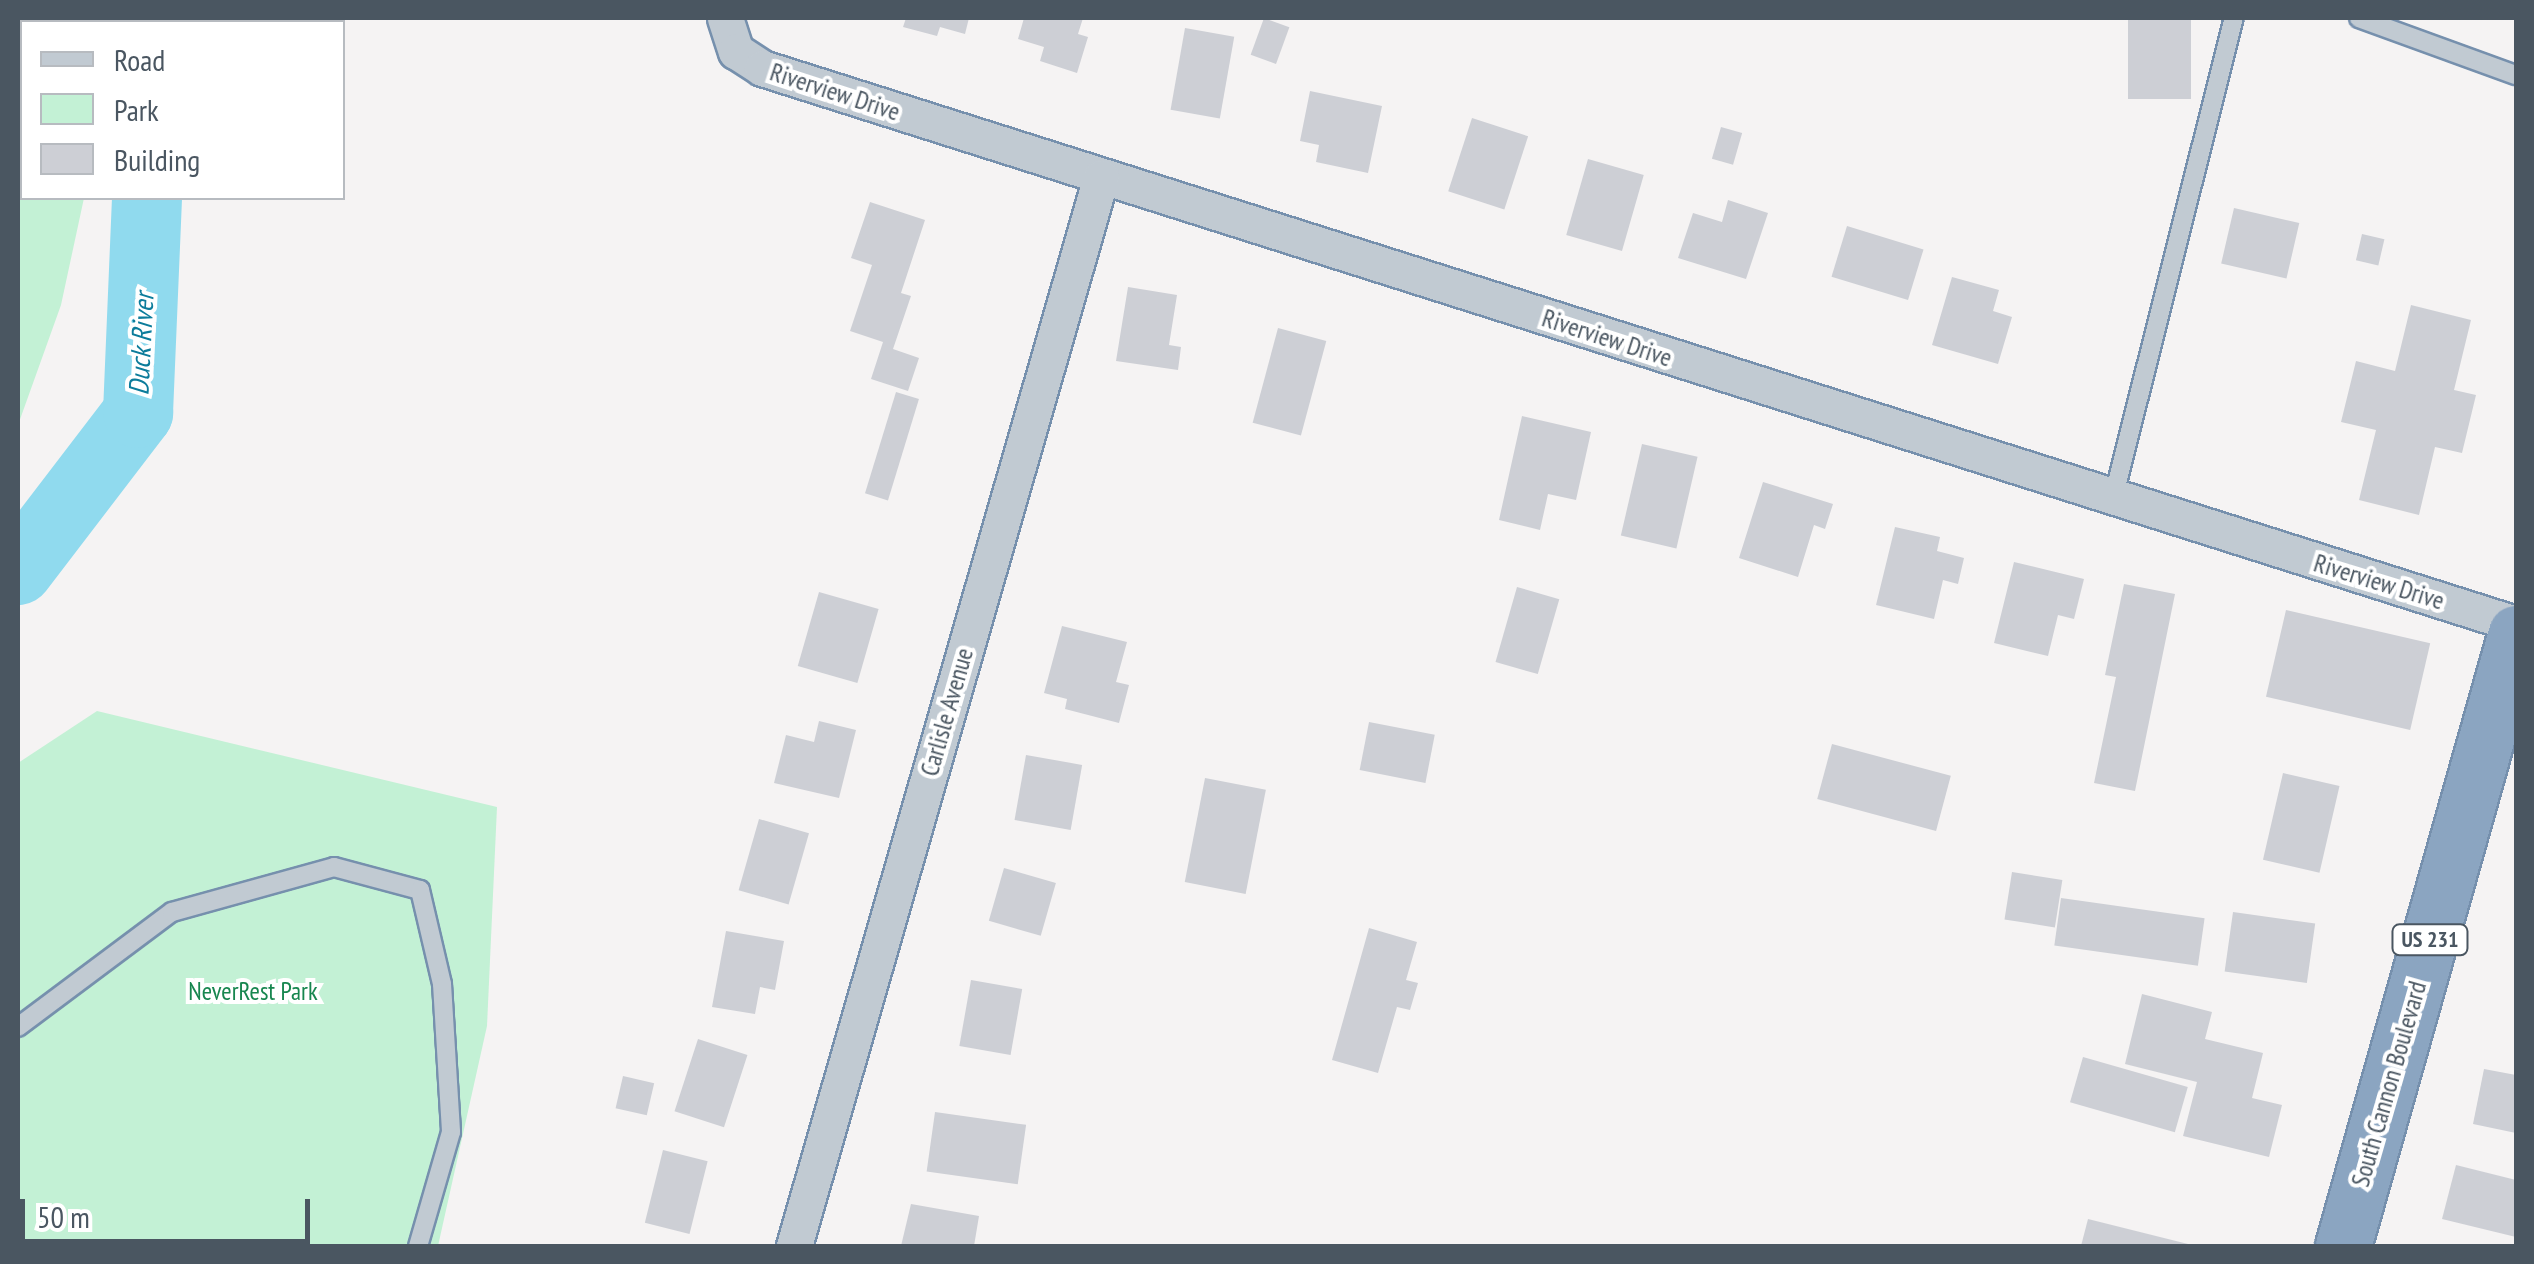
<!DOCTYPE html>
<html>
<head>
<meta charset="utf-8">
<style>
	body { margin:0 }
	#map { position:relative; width:2534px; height:1264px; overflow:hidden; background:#f5f3f3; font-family:"PT Sans Narrow",sans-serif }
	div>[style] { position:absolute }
	.green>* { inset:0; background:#c3f1d5 }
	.river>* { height:70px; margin:-35px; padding:0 35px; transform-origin:35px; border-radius:35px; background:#90daee }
	.building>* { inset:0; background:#cdcfd5; transform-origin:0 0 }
	.roads { filter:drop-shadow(2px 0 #7690ad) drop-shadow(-2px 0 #7690ad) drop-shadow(0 2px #7690ad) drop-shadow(0 -2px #7690ad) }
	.lane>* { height:18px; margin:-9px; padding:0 9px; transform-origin:9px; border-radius:9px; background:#c1cad2 }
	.street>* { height:35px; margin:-17.5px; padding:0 17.5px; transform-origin:17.5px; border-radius:17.5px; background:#c1cad2 }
	.highway>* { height:55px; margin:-27.5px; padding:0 27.5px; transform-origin:27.5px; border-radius:27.5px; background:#8ba5c1 }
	span { translate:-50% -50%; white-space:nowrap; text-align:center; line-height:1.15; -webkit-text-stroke:8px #fff; paint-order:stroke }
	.shield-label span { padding:2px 8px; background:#fff; border:2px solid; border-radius:8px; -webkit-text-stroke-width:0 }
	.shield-label { font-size:22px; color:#4a5661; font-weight:700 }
	.street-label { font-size:25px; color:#4a5661 }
	.park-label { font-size:25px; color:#17864f }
	.water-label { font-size:28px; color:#0c7c9b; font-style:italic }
	.frame { position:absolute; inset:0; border:20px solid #4a5661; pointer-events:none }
	.legend { position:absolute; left:20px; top:20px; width:325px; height:180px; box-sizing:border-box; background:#fff; border:2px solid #b7bbc0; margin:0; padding:12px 18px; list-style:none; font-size:30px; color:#4a5661 }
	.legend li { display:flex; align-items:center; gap:20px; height:50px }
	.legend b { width:50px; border:2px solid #b7bbc0 }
	.scale { position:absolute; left:20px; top:1199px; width:290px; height:45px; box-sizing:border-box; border:5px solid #4a5661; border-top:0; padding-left:12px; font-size:30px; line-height:35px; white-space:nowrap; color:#4a5661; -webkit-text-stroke:8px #fff; paint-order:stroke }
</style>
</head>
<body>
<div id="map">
	<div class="green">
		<i style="clip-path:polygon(18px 18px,94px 18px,22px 22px,22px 198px,84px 198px,61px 305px,18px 425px)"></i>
		<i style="clip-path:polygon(97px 711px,497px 807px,487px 1026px,438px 1246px,18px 1246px,18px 763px)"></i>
	</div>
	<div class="river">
		<i style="left:155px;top:22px;width:4px;rotate:-90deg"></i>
		<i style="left:18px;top:570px;width:198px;rotate:-52.6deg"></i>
		<i style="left:138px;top:413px;width:215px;rotate:-87.6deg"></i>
	</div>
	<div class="building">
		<i style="clip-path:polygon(906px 18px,969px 18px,965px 34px,940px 27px,937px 36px,903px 27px)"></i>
		<i style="clip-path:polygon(1024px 18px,1083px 18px,1078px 34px,1088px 37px,1077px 73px,1040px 61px,1044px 47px,1018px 39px)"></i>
		<i style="left:1264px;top:18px;width:27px;height:39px;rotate:20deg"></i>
		<i style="left:2128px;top:18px;width:63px;height:81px"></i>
		<i style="left:1185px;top:28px;width:50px;height:83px;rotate:10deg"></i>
		<i style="clip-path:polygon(1310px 91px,1382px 106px,1368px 173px,1316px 162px,1319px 145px,1300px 141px)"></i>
		<i style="left:1472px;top:118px;width:59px;height:77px;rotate:18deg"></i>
		<i style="left:1721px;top:127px;width:22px;height:33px;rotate:16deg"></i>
		<i style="left:1588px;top:159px;width:58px;height:79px;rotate:16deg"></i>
		<i style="clip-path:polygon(1728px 200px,1768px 213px,1746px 279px,1678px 258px,1693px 213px,1722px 222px)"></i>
		<i style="clip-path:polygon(870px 202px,925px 220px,901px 293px,911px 296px,893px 349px,919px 358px,908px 391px,871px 379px,883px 342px,850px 331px,872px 265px,851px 258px)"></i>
		<i style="left:2234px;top:208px;width:67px;height:57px;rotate:13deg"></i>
		<i style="left:1847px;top:226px;width:80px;height:53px;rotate:17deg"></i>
		<i style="left:2362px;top:234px;width:23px;height:27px;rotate:13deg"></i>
		<i style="clip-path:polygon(1952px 277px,1999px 290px,1993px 311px,2012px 317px,1998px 364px,1932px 345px)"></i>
		<i style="clip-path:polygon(1128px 287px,1177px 295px,1169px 345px,1181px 347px,1178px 370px,1116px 361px)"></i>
		<i style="clip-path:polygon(2411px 305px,2471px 320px,2454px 390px,2476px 395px,2462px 453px,2435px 447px,2419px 515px,2359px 500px,2376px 430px,2341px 422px,2356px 361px,2395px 371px)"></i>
		<i style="left:1278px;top:328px;width:50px;height:98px;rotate:15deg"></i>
		<i style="left:896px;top:392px;width:24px;height:106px;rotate:17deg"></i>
		<i style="clip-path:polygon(1522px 416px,1591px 432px,1576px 500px,1548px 494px,1540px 530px,1499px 520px)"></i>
		<i style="left:1642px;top:444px;width:57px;height:94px;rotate:13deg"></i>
		<i style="clip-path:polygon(1763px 482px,1833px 504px,1825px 529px,1814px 525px,1798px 577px,1739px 558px)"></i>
		<i style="clip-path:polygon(1895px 527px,1940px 537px,1937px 551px,1964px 558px,1958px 584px,1943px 580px,1934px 619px,1876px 605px)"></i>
		<i style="clip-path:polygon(2014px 562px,2084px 579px,2074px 619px,2058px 615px,2048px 656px,1994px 643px)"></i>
		<i style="clip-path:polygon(2124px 584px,2175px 594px,2135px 791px,2094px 783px,2116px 677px,2105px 675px)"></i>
		<i style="left:1517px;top:587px;width:44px;height:78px;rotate:16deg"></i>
		<i style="left:819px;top:592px;width:62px;height:77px;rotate:16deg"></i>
		<i style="left:2286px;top:610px;width:148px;height:89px;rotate:13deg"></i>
		<i style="clip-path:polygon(1062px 626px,1127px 642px,1116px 682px,1129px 685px,1119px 723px,1065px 709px,1067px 699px,1044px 693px)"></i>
		<i style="clip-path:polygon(819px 721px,856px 730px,839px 798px,774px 783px,786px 735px,814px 742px)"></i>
		<i style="left:1369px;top:722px;width:67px;height:49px;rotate:11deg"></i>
		<i style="left:1832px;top:744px;width:123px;height:57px;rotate:15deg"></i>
		<i style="left:1026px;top:755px;width:57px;height:66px;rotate:10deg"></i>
		<i style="left:2283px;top:773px;width:58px;height:89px;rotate:13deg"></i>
		<i style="left:1205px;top:778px;width:62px;height:106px;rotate:11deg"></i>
		<i style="left:759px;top:819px;width:52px;height:74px;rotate:16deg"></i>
		<i style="left:1004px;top:868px;width:54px;height:55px;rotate:16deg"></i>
		<i style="left:2012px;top:872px;width:51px;height:48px;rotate:9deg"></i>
		<i style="left:2061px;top:898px;width:145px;height:48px;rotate:8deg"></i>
		<i style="left:2233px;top:912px;width:83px;height:60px;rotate:8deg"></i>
		<i style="clip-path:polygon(1369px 928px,1417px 942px,1406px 980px,1418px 983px,1410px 1010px,1397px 1007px,1378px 1073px,1332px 1060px)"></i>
		<i style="clip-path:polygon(726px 931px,784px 941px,775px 990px,760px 987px,755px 1014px,712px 1007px)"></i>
		<i style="left:971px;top:980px;width:52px;height:67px;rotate:10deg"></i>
		<i style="clip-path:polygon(2142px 994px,2212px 1012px,2205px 1039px,2263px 1053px,2252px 1098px,2282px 1105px,2269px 1157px,2183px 1136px,2197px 1082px,2125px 1064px)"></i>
		<i style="left:698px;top:1039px;width:52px;height:76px;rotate:18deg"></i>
		<i style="left:2083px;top:1057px;width:109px;height:47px;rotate:16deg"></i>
		<i style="clip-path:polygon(2484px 1069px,2516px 1075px,2516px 1133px,2473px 1124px)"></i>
		<i style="left:623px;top:1076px;width:32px;height:33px;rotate:13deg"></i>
		<i style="left:935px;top:1112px;width:92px;height:60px;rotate:8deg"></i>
		<i style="left:663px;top:1150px;width:46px;height:75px;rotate:14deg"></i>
		<i style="clip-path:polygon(2456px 1165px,2516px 1180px,2516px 1237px,2442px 1219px)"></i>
		<i style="clip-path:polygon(911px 1204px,979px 1216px,974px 1246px,901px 1246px)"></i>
		<i style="clip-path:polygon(2088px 1219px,2192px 1245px,2192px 1246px,2081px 1246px)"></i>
	</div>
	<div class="roads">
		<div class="lane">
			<i style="left:2359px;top:18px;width:167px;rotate:20deg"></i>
			<i style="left:2113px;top:499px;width:496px;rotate:-75.9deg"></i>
			<i style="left:18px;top:1027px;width:192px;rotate:-36.8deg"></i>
			<i style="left:172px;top:912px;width:168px;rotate:-15.5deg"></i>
			<i style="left:334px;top:867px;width:89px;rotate:15deg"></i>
			<i style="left:420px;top:890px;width:97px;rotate:76.8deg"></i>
			<i style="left:442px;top:984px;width:148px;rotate:86.5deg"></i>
			<i style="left:451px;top:1132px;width:119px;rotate:106.1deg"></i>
		</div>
		<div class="street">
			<i style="left:725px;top:18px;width:35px;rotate:72deg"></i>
			<i style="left:736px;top:51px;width:31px;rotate:33deg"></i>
			<i style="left:762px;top:68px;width:1840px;rotate:17.59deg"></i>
			<i style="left:794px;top:1246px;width:1112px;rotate:-73.98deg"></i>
		</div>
		<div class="highway">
			<i style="left:2343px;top:1246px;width:637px;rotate:-74.24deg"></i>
		</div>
	</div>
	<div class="shield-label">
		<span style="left:2430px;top:940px">US 231</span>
	</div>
	<div class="street-label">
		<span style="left:835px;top:92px;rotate:18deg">Riverview Drive</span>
		<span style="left:1607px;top:338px;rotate:18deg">Riverview Drive</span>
		<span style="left:2379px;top:582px;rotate:17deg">Riverview Drive</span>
		<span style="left:947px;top:712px;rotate:-74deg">Carlisle Avenue</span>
		<span style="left:2389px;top:1084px;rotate:-74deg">South Cannon Boulevard</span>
	</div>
	<div class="park-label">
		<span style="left:253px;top:991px">NeverRest Park</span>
	</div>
	<div class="water-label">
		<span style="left:141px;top:344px;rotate:-87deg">Duck River</span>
	</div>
	<div class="frame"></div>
	<ul class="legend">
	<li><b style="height:12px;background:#c1cad2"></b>Road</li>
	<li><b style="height:28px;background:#c3f1d5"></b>Park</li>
	<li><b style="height:28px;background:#cdcfd5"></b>Building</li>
	</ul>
	<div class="scale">50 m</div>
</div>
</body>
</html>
